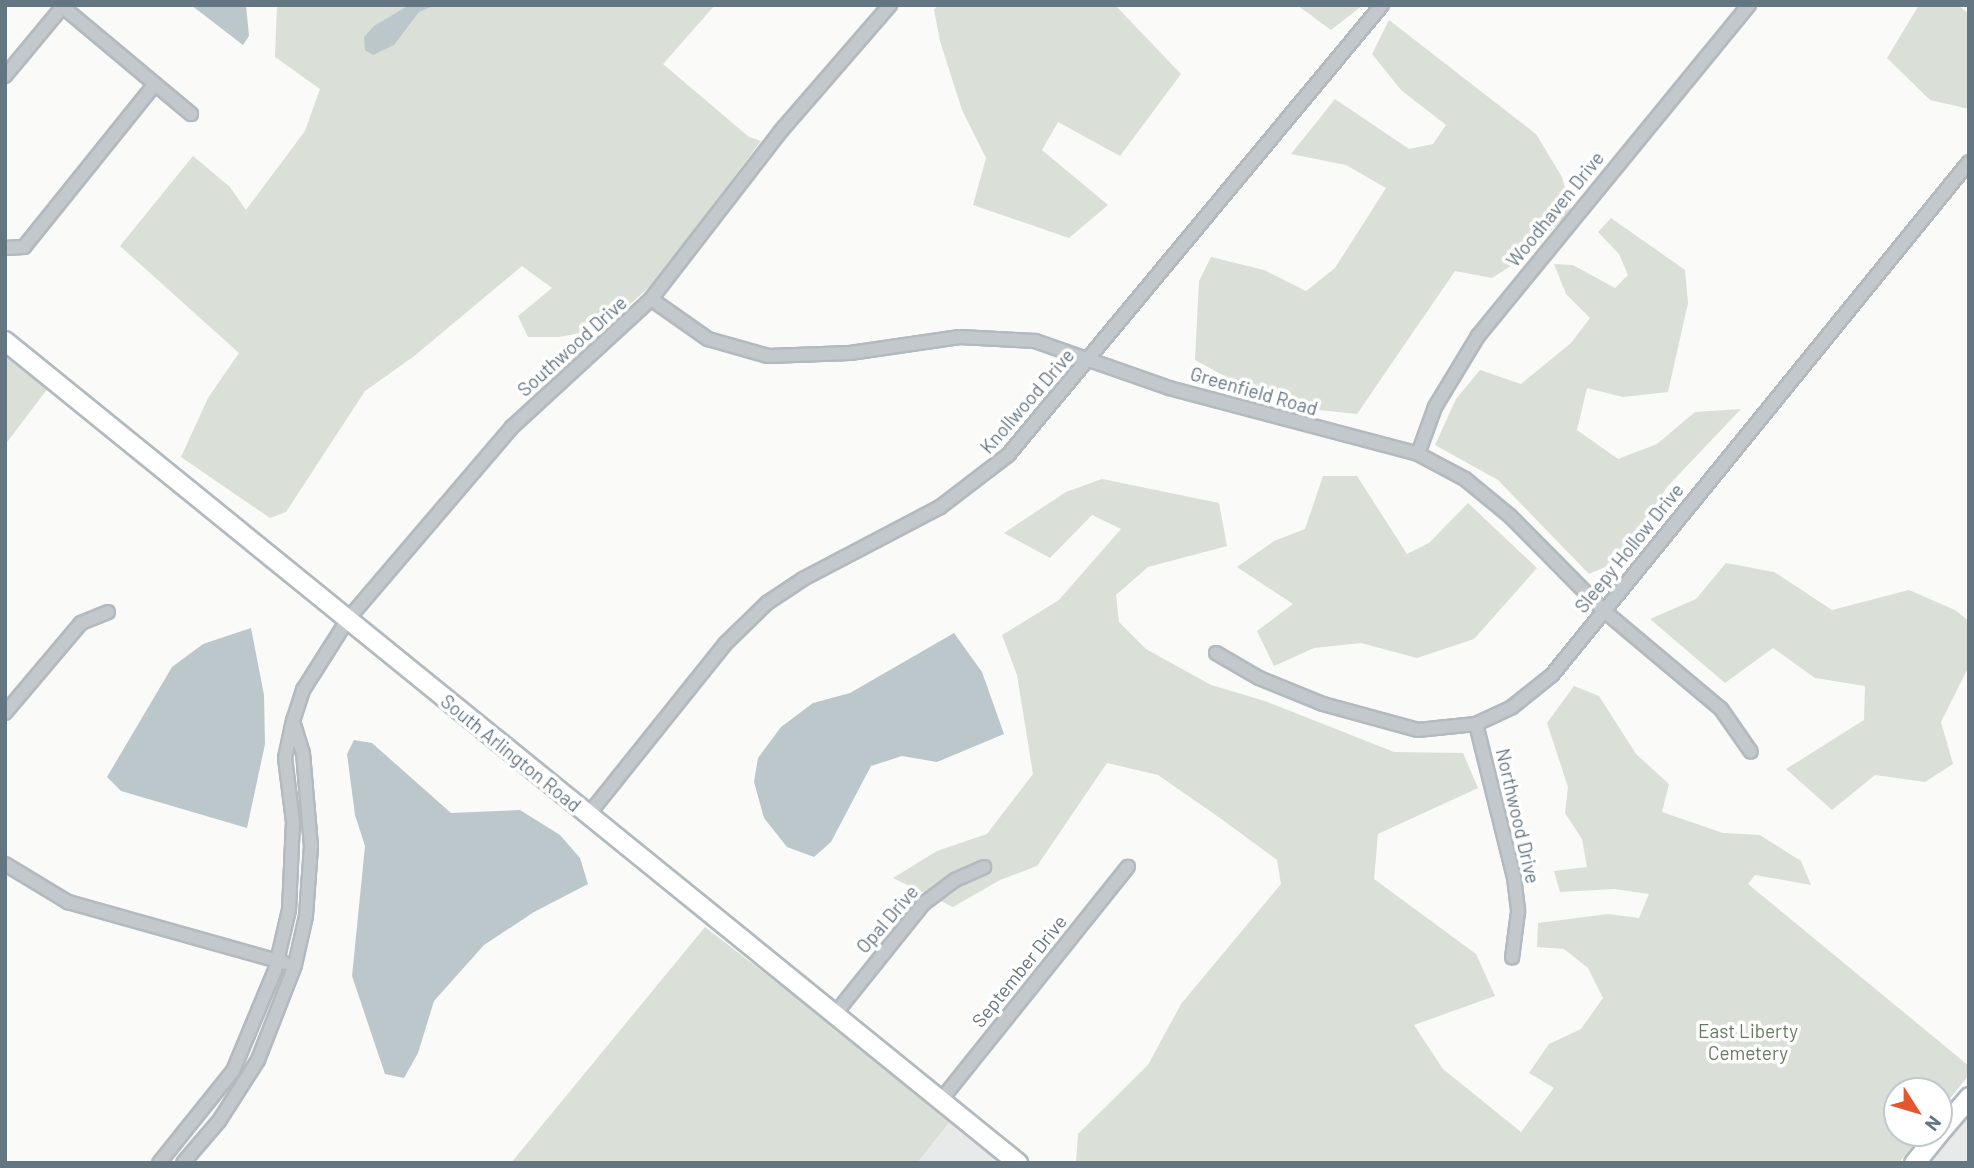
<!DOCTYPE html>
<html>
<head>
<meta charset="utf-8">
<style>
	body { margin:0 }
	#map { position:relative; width:1974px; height:1168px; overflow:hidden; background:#fafaf8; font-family:Barlow,sans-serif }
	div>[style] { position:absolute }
	.built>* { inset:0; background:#e8e9e9 }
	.green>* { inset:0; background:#dadfd7 }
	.water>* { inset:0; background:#bbc7cb }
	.roads { filter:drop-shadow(2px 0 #b3babf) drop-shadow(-2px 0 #b3babf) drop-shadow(0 2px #b3babf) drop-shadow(0 -2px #b3babf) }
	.minor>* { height:12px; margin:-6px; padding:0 6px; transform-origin:6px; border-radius:6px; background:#c3c8cc }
	.secondary>* { height:18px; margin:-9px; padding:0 9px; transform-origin:9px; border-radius:9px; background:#fff }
	.primary>* { height:19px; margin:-9.5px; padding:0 9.5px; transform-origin:9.5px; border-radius:9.5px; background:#fff }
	span { translate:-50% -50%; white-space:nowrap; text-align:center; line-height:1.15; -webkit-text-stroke:7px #fff; paint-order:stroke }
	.street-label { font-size:19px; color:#657683 }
	.park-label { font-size:19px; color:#687a64 }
	.frame { position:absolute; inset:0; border:7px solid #657683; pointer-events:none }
	.north { position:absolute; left:1883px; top:1077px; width:70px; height:70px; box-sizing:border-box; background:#fff; border:2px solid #c1c8cd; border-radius:50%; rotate:127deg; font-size:19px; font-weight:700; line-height:28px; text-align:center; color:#657683 }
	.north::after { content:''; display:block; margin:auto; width:24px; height:32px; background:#e4572e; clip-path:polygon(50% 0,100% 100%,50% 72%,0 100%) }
</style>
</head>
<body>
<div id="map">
	<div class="built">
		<i style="clip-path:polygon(1969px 1115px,1969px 1163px,1928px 1163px)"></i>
		<i style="clip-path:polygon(953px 1118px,1002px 1163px,917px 1163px)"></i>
	</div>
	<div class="green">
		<i style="clip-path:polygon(277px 5px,715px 5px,663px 64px,749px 137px,761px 141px,655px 282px,602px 329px,559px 337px,528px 337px,518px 316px,552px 288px,522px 266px,413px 357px,365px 391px,286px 512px,270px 518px,181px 457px,208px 398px,239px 353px,120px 246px,193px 156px,230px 187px,246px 210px,305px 131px,320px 89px,275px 57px)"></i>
		<i style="clip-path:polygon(938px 5px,1115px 5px,1181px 74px,1120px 156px,1058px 122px,1042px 150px,1108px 205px,1069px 238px,973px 205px,986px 158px,962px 110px,940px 41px,934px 10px)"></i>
		<i style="clip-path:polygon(1297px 5px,1363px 5px,1331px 30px)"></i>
		<i style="clip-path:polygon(1919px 5px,1958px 5px,1969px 14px,1969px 109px,1930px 100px,1887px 58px)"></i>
		<i style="clip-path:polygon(1389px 20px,1536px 134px,1562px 177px,1571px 210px,1528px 255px,1492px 278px,1455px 271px,1357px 414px,1309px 409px,1248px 389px,1195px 360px,1199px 281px,1211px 257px,1264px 270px,1306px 291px,1335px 268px,1386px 188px,1346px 165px,1291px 154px,1335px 99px,1409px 149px,1433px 144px,1446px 125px,1401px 90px,1372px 54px)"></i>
		<i style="clip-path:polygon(1611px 218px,1685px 270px,1688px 303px,1668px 392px,1623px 397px,1587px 388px,1577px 430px,1618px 459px,1657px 444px,1695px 412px,1741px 409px,1667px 487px,1619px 561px,1589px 574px,1498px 480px,1435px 445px,1456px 399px,1480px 370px,1521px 384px,1571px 343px,1590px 318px,1566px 294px,1554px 264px,1573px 265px,1615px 288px,1628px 275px,1619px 254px,1598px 232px)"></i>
		<i style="clip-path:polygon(5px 352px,48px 388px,5px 445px)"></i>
		<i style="clip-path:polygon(1323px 476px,1357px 476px,1407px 554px,1429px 543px,1468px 503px,1537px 568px,1474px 639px,1417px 658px,1361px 643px,1314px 648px,1274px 666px,1257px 631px,1293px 604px,1237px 567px,1274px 541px,1305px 529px)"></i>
		<i style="clip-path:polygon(1102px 479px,1219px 503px,1227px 546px,1148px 567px,1116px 595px,1119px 622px,1146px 649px,1211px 685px,1265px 701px,1394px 752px,1463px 753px,1478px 788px,1378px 834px,1374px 879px,1476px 954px,1495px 996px,1414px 1025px,1443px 1069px,1521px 1132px,1554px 1088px,1529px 1073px,1549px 1044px,1581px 1029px,1603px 998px,1588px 968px,1564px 949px,1537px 947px,1538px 923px,1608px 914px,1639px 918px,1649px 894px,1614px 889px,1560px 892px,1554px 871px,1587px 867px,1582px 839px,1565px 813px,1568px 787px,1547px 723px,1574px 686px,1599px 696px,1636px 754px,1669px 784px,1662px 812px,1723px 833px,1760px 835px,1801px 861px,1811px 885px,1755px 875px,1748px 884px,1969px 1066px,1969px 1075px,1939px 1112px,1939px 1091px,1897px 1091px,1897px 1133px,1923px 1133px,1899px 1163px,1076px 1163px,1078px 1134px,1148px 1065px,1181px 1004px,1281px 884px,1277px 860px,1220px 818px,1158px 775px,1107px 763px,1037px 866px,1000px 880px,953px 907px,893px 878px,937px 851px,987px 834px,1033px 774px,1017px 675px,1002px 635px,1059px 600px,1121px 529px,1092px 515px,1050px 558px,1004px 533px,1066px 492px)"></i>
		<i style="clip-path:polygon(1726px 563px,1774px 572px,1832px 610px,1909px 590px,1955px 610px,1969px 621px,1969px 666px,1941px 722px,1953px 764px,1925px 782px,1875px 775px,1832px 810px,1786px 769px,1864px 720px,1865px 686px,1815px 678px,1773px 648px,1725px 683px,1650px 619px,1696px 599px)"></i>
		<i style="clip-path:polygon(705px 927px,953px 1118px,917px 1163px,511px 1163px)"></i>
	</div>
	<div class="water">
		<i style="clip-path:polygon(191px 5px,246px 5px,249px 36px,243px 45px)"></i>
		<i style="clip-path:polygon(409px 5px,435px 5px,419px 12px,394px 45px,373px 55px,365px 50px,364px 37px,374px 26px)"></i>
		<i style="clip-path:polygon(251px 628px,264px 695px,265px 744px,247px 828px,121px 791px,107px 777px,172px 667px,203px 644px)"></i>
		<i style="clip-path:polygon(954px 633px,982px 672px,1004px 734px,937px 762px,902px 756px,871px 766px,831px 842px,814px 857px,787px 847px,764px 818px,754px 782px,758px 758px,781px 727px,813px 703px,850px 693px)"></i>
		<i style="clip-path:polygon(354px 740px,372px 743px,451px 813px,520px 810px,560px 835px,580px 858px,588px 884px,534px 912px,484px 945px,434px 1001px,418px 1053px,404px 1078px,385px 1074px,352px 976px,365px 846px,355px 815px,347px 754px)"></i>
	</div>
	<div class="roads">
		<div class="minor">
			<i style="left:63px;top:7px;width:167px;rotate:39.9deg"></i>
			<i style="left:5px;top:76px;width:92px;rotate:-50.3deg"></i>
			<i style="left:5px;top:248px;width:19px;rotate:-3deg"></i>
			<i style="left:24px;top:247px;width:209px;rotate:-51.2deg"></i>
			<i style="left:651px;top:299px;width:70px;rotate:35.1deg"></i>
			<i style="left:708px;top:339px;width:62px;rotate:15.8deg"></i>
			<i style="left:768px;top:356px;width:82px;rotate:-2.1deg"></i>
			<i style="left:850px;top:353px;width:111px;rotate:-8.3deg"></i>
			<i style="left:960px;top:337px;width:75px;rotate:3.1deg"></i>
			<i style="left:1035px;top:341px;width:142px;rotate:19.3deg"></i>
			<i style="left:1169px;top:388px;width:258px;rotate:14.8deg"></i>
			<i style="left:1418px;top:454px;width:53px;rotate:28deg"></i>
			<i style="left:1465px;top:479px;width:58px;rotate:39.4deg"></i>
			<i style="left:1510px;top:516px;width:132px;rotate:45.3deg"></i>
			<i style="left:1603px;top:610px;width:154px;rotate:40deg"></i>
			<i style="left:1721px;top:709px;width:52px;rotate:55.1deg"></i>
			<i style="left:1418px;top:454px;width:50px;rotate:-70.1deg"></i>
			<i style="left:1435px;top:407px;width:83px;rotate:-58.8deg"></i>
			<i style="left:1478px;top:336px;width:428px;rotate:-50.7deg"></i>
			<i style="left:1216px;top:653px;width:50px;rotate:30.2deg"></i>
			<i style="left:1259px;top:678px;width:69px;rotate:22.1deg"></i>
			<i style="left:1323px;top:704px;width:98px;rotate:15.3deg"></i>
			<i style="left:1418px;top:730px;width:58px;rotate:-5.9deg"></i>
			<i style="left:1476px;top:724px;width:40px;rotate:-25deg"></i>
			<i style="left:1512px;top:707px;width:51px;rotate:-38.7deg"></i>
			<i style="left:1552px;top:675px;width:661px;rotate:-50.89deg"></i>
			<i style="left:5px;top:713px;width:118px;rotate:-49.8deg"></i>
			<i style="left:81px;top:623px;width:29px;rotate:-22deg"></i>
			<i style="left:293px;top:721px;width:33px;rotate:-72deg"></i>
			<i style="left:303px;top:690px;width:84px;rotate:-57.6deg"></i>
			<i style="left:348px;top:619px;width:253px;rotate:-49.5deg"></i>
			<i style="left:512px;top:427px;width:189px;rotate:-42.6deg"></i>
			<i style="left:651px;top:299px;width:211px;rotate:-52.3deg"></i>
			<i style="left:780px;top:132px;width:168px;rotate:-49.1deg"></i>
			<i style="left:1476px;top:724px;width:158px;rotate:76.1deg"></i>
			<i style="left:1514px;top:877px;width:35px;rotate:83deg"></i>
			<i style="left:1518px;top:912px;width:46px;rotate:97.4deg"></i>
			<i style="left:588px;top:815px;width:219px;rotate:-51.3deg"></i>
			<i style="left:725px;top:644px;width:59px;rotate:-44.3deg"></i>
			<i style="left:767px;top:603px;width:43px;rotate:-33.7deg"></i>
			<i style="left:803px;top:579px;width:155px;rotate:-27.7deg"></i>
			<i style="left:940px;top:507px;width:86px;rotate:-37.4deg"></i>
			<i style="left:1008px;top:455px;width:585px;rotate:-50.27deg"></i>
			<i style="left:5px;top:864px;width:74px;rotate:31.1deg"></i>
			<i style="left:68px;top:902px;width:225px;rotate:15.7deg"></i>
			<i style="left:835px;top:1014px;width:141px;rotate:-51.3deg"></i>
			<i style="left:923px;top:904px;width:40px;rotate:-37deg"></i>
			<i style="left:955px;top:880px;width:32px;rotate:-24deg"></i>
			<i style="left:941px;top:1100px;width:299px;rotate:-51.3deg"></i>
			<i style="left:159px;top:1163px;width:118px;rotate:-51.2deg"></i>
			<i style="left:233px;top:1071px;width:109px;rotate:-67.4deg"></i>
			<i style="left:275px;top:970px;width:62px;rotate:-76.9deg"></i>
			<i style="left:289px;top:910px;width:88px;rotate:-87.4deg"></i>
			<i style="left:293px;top:822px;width:64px;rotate:-97.1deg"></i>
			<i style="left:285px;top:758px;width:38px;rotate:-78deg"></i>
			<i style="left:293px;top:721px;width:34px;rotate:73deg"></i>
			<i style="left:303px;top:753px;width:93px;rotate:85.1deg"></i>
			<i style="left:311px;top:846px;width:70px;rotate:94.1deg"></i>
			<i style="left:306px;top:916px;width:50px;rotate:102.7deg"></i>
			<i style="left:295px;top:965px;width:102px;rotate:111.3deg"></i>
			<i style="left:258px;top:1060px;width:72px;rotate:122.6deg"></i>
			<i style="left:219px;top:1121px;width:55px;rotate:130.6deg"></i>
		</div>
		<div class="secondary">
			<i style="left:5px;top:341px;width:1305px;rotate:39.06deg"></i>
		</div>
		<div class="primary">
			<i style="left:1939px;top:1132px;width:46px;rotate:-49.4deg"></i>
			<i style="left:1914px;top:1163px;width:38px;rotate:-51deg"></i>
		</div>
	</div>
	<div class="street-label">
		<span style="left:1555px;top:209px;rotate:-51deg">Woodhaven Drive</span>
		<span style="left:572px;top:346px;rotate:-42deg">Southwood Drive</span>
		<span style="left:1254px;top:391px;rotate:16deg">Greenfield Road</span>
		<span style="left:1027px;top:401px;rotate:-49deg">Knollwood Drive</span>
		<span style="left:1629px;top:548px;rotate:-51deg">Sleepy Hollow Drive</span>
		<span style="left:511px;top:753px;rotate:39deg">South Arlington Road</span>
		<span style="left:1518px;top:816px;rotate:77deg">Northwood Drive</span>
		<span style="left:887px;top:919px;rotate:-49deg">Opal Drive</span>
		<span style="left:1019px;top:971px;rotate:-51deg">September Drive</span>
	</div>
	<div class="park-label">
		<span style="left:1748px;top:1042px">East Liberty<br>Cemetery</span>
	</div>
	<div class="frame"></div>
	<div class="north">N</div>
</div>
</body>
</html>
